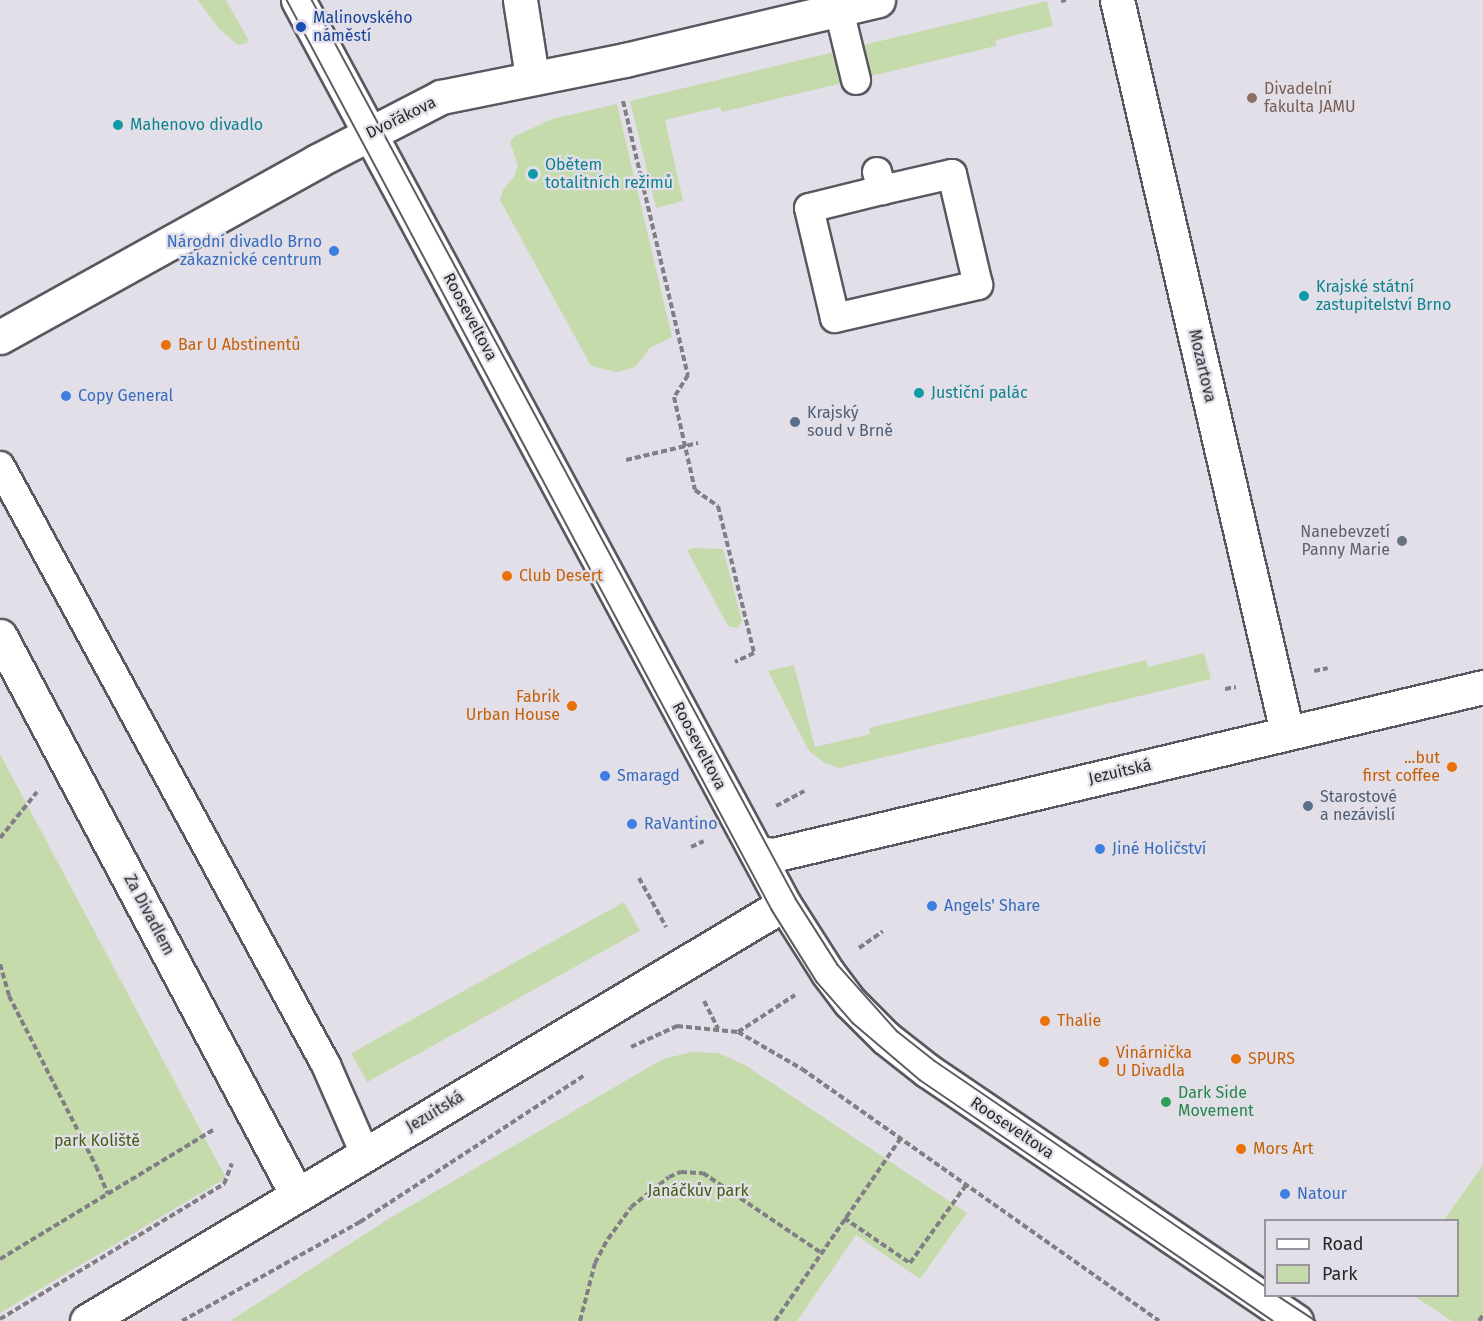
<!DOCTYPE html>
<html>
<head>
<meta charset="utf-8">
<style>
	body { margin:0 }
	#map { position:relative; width:1483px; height:1321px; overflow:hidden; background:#e2dfe8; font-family:"Fira Sans",sans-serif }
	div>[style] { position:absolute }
	.green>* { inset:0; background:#c6dbac; transform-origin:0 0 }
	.path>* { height:4px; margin-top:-2px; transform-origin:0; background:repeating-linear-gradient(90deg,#817f85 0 6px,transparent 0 9px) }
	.roads { filter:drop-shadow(2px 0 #5a5760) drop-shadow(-2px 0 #5a5760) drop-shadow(0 2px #5a5760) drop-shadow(0 -2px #5a5760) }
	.service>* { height:28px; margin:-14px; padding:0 14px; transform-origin:14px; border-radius:14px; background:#fff }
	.minor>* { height:33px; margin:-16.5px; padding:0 16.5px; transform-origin:16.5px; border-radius:16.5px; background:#fff }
	.tram>* { height:1.5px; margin:-0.75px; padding:0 0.75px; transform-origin:0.75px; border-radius:0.75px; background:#5d5c60 }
	.dots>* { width:16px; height:16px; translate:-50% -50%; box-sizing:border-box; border:3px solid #e2dfe8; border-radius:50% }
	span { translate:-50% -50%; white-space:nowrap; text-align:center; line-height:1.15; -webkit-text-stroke:4.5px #e2dfe8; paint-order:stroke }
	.transit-label { font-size:16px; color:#164399 }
	.left { translate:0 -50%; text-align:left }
	.education-label { font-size:16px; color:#785e54 }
	.street-label { font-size:16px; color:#28272a }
	.culture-label { font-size:16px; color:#0d838f }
	.shop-label { font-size:16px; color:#366cbe }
	.right { translate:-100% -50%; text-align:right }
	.food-label { font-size:16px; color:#c56008 }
	.service-label { font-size:16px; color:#4e5e75 }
	.worship-label { font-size:16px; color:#5b616d }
	.leisure-label { font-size:16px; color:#27864d }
	.park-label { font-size:16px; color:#425d11 }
	.legend { position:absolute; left:1264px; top:1219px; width:195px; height:78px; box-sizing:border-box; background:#e2dfe8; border:2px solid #98959c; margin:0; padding:8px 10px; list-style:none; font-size:18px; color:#28272a }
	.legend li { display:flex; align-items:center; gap:12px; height:30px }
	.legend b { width:30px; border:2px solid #98959c }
</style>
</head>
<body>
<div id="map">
	<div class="green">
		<i style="clip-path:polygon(198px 0,226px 0,248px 39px,247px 43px,238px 45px,219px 29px)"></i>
		<i style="clip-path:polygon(1047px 1px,1053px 26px,996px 40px,996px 46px,722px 112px,720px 107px,665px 120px,683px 201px,656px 208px,630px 101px)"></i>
		<i style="clip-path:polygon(617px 104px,672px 337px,650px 348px,635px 367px,617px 372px,591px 366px,500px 200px,503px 190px,514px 176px,518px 166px,510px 142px,515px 136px,552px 119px)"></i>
		<i style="clip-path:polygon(694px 548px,723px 549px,742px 621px,738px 628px,728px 626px,687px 550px)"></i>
		<i style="clip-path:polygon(1204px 653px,1211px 679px,839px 768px,823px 762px,809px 751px,768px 671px,794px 665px,815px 747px,870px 734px,869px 728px,1146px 660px,1148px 667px)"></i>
		<i style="clip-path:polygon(0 754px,226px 1178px,0 1313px)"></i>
		<i style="left:624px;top:902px;width:33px;height:312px;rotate:61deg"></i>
		<i style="clip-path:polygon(692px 1052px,718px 1053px,745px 1065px,967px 1213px,920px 1279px,856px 1235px,797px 1321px,230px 1321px,390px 1218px,663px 1059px)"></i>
		<i style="clip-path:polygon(1483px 1165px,1483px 1321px,1452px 1321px,1414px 1296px,1458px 1296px,1458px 1220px,1444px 1220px)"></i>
	</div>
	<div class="path">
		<i style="left:1061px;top:1px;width:5px;rotate:-11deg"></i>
		<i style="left:623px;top:101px;width:282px;rotate:76.7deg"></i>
		<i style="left:688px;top:375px;width:26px;rotate:122deg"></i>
		<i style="left:674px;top:397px;width:95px;rotate:77.3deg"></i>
		<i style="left:695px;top:490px;width:28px;rotate:35deg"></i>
		<i style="left:718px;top:506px;width:151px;rotate:76.2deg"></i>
		<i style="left:754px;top:653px;width:21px;rotate:155deg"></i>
		<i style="left:626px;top:460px;width:74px;rotate:-13.3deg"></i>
		<i style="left:1314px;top:671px;width:14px;rotate:-12deg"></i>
		<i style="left:1225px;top:689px;width:11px;rotate:-10deg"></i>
		<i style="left:776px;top:806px;width:32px;rotate:-28deg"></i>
		<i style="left:0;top:838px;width:59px;rotate:-51.2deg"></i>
		<i style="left:691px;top:847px;width:14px;rotate:-25deg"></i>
		<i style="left:639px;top:878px;width:56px;rotate:61.1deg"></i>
		<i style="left:859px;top:948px;width:29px;rotate:-35deg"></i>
		<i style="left:0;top:964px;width:33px;rotate:74deg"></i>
		<i style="left:9px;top:996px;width:191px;rotate:62.9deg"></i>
		<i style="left:96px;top:1166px;width:30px;rotate:67deg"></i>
		<i style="left:704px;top:1001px;width:31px;rotate:63deg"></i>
		<i style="left:738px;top:1032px;width:68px;rotate:-33deg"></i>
		<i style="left:631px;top:1047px;width:51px;rotate:-24.5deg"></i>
		<i style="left:677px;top:1026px;width:61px;rotate:5.6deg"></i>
		<i style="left:738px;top:1032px;width:74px;rotate:30deg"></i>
		<i style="left:802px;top:1069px;width:437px;rotate:35.2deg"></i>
		<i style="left:844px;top:1218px;width:80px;rotate:34.3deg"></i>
		<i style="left:910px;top:1263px;width:96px;rotate:-54.3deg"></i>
		<i style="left:0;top:1259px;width:251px;rotate:-31.2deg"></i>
		<i style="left:0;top:1319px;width:262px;rotate:-31.1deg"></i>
		<i style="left:224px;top:1184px;width:22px;rotate:-69deg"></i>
		<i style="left:182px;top:1321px;width:204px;rotate:-29.1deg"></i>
		<i style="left:360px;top:1222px;width:267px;rotate:-33.2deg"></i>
		<i style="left:580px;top:1321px;width:60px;rotate:-75.5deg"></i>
		<i style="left:595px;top:1263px;width:27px;rotate:-62deg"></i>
		<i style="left:608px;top:1239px;width:39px;rotate:-54deg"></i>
		<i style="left:631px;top:1207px;width:48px;rotate:-38.3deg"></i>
		<i style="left:669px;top:1177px;width:13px;rotate:-23deg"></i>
		<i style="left:681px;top:1172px;width:22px;rotate:3deg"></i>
		<i style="left:703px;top:1173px;width:141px;rotate:34deg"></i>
		<i style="left:775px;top:1321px;width:222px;rotate:-55.5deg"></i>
		<i style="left:1479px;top:1321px;width:7px;rotate:-56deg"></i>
	</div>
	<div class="roads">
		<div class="service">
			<i style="left:839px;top:10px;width:72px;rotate:76.3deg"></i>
			<i style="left:877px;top:172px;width:19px;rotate:74deg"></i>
			<i style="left:882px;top:190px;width:75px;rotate:166.1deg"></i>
			<i style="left:809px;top:208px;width:113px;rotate:76.7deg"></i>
			<i style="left:835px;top:318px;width:147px;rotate:-13deg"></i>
			<i style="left:978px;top:285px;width:114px;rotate:-103.2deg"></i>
			<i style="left:952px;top:174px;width:72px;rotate:167.1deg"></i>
			<i style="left:0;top:466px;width:682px;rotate:61.44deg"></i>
			<i style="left:326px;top:1065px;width:97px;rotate:66.3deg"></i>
		</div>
		<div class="minor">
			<i style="left:298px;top:0;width:1026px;rotate:61.74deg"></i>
			<i style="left:784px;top:904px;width:82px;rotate:57.5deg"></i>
			<i style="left:828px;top:973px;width:36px;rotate:53deg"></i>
			<i style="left:850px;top:1002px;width:51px;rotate:45deg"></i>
			<i style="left:886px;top:1038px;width:53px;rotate:38.2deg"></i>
			<i style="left:928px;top:1071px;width:445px;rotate:34.2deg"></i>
			<i style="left:520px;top:0;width:78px;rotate:81.1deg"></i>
			<i style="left:1117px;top:0;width:751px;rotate:76.93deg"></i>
			<i style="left:0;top:337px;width:363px;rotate:-29deg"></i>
			<i style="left:317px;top:161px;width:140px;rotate:-27.3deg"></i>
			<i style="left:441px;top:97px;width:188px;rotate:-11.4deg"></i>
			<i style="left:625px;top:60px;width:260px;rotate:-13.3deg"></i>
			<i style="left:0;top:636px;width:633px;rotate:62.02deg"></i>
			<i style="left:757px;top:853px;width:16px;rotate:7deg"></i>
			<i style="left:773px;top:855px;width:730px;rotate:-13.31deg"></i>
			<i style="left:87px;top:1321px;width:812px;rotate:-30.89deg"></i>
		</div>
	</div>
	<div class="tram">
		<i style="left:287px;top:0;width:1031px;rotate:61.94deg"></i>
		<i style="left:772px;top:910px;width:85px;rotate:58deg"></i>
		<i style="left:817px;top:982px;width:55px;rotate:48.7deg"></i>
		<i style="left:853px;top:1023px;width:88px;rotate:40.4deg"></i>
		<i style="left:920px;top:1080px;width:427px;rotate:34.3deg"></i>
		<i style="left:312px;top:0;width:1021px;rotate:61.7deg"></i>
		<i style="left:796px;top:899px;width:78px;rotate:57.5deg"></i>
		<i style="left:838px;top:965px;width:89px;rotate:48.2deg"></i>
		<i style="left:897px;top:1031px;width:48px;rotate:38.3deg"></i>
		<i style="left:935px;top:1061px;width:401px;rotate:34.3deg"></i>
		<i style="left:1278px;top:1296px;width:45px;rotate:33.3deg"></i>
	</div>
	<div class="dots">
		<i style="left:301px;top:27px;background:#1a4fb4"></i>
		<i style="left:1252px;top:98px;background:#8d6e63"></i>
		<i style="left:118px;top:125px;background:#0f9aa8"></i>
		<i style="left:533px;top:174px;background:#0f9aa8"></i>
		<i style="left:334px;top:251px;background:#3f7fe0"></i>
		<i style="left:1304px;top:296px;background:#0f9aa8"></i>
		<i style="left:166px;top:345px;background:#e8710a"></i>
		<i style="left:919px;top:393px;background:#0f9aa8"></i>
		<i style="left:66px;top:396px;background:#3f7fe0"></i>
		<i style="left:795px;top:422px;background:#5c6f8a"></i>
		<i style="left:1402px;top:541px;background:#6b7280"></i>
		<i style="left:507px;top:576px;background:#e8710a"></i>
		<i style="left:572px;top:706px;background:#e8710a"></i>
		<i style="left:1452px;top:767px;background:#e8710a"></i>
		<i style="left:605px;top:776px;background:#3f7fe0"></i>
		<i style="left:1308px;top:806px;background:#5c6f8a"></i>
		<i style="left:632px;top:824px;background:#3f7fe0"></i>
		<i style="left:1100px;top:849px;background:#3f7fe0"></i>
		<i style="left:932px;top:906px;background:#3f7fe0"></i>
		<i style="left:1045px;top:1021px;background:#e8710a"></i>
		<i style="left:1236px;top:1059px;background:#e8710a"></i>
		<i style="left:1104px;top:1062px;background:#e8710a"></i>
		<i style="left:1166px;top:1102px;background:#2e9e5b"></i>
		<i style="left:1241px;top:1149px;background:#e8710a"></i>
		<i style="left:1285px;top:1194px;background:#3f7fe0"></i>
	</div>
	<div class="transit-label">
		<span class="left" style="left:313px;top:27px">Malinovského<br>náměstí</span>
	</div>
	<div class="education-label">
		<span class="left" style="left:1264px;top:98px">Divadelní<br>fakulta JAMU</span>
	</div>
	<div class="street-label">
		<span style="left:401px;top:118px;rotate:-26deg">Dvořákova</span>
		<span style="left:470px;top:317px;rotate:62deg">Rooseveltova</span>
		<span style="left:1202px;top:366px;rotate:77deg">Mozartova</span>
		<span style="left:699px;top:746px;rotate:62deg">Rooseveltova</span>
		<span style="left:1120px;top:772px;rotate:-13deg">Jezuitská</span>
		<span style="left:149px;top:915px;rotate:62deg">Za Divadlem</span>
		<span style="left:435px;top:1112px;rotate:-31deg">Jezuitská</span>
		<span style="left:1012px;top:1128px;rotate:34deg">Rooseveltova</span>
	</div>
	<div class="culture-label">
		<span class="left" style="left:130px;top:125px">Mahenovo divadlo</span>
		<span class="left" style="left:545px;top:174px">Obětem<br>totalitních režimů</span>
		<span class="left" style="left:1316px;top:296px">Krajské státní<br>zastupitelství Brno</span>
		<span class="left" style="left:931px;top:393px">Justiční palác</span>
	</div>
	<div class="shop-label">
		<span class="right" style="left:322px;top:251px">Národní divadlo Brno<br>zákaznické centrum</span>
		<span class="left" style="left:78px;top:396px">Copy General</span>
		<span class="left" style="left:617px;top:776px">Smaragd</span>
		<span class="left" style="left:644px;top:824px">RaVantino</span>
		<span class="left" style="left:1112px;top:849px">Jiné Holičství</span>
		<span class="left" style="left:944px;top:906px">Angels' Share</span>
		<span class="left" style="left:1297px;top:1194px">Natour</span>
	</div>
	<div class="food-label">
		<span class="left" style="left:178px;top:345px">Bar U Abstinentů</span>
		<span class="left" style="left:519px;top:576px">Club Desert</span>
		<span class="right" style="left:560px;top:706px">Fabrik<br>Urban House</span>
		<span class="right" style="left:1440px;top:767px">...but<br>first coffee</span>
		<span class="left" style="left:1057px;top:1021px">Thalie</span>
		<span class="left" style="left:1116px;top:1062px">Vinárnička<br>U Divadla</span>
		<span class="left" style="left:1248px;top:1059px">SPURS</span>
		<span class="left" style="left:1253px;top:1149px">Mors Art</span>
	</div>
	<div class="service-label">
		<span class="left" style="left:807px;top:422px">Krajský<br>soud v Brně</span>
		<span class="left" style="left:1320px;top:806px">Starostové<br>a nezávislí</span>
	</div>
	<div class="worship-label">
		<span class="right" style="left:1390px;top:541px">Nanebevzetí<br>Panny Marie</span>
	</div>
	<div class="leisure-label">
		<span class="left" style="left:1178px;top:1102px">Dark Side<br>Movement</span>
	</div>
	<div class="park-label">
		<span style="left:97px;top:1141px">park Koliště</span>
		<span style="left:698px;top:1191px">Janáčkův park</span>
	</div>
	<ul class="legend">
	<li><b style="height:8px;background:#fff"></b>Road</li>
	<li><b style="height:16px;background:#c6dbac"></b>Park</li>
	</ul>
</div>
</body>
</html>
